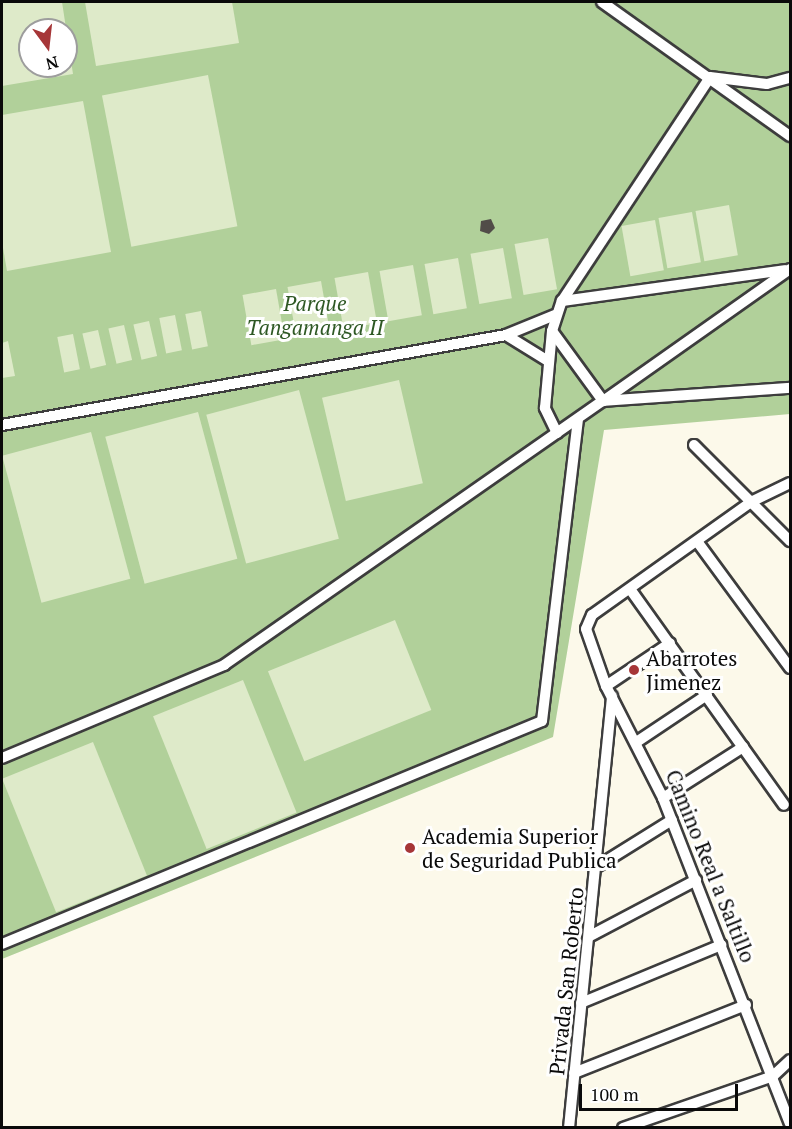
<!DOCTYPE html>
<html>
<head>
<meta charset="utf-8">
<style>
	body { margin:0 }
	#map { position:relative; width:792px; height:1129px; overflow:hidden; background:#fcf9ea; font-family:"PT Serif",serif }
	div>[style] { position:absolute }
	.forest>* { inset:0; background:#b1d09a }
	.pitch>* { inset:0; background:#deeac9; transform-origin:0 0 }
	.building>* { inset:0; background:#514c48 }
	.roads { filter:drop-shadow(2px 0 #3d3d3d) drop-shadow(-2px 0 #3d3d3d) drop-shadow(0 2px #3d3d3d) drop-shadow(0 -2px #3d3d3d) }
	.minor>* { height:10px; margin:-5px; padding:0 5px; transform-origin:5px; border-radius:5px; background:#fff }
	.dots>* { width:16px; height:16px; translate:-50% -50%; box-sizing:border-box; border:3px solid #fff; border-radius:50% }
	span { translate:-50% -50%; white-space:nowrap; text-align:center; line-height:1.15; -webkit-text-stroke:6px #fff; paint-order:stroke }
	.park-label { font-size:21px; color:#2e5824; font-style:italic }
	.poi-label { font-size:21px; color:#0a0a0a }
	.left { translate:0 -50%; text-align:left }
	.street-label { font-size:21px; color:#0a0a0a }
	.frame { position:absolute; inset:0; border:3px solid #0a0a0a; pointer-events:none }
	.north { position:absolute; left:18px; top:18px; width:60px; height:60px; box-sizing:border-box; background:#fff; border:2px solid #9d9d9d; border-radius:50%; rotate:165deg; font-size:16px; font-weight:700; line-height:24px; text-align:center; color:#0a0a0a }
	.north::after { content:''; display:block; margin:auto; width:21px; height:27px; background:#a63638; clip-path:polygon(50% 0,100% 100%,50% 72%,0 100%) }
	.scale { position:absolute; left:579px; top:1084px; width:159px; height:27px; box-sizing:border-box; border:3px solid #0a0a0a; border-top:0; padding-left:8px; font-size:18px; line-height:21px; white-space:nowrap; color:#0a0a0a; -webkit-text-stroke:4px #fff; paint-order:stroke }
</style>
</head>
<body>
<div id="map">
	<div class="forest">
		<i style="clip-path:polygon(evenodd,2px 2px,790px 2px,790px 414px,604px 430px,553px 737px,2px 959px,2px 2px,30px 30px,66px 30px,66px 66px,30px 66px,30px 30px)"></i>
	</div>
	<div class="pitch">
		<i style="clip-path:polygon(evenodd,2px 2px,62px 2px,73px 74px,2px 86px,2px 2px,30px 30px,66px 30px,66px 66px,30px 66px,30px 30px)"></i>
		<i style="clip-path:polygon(85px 2px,232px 2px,239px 43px,96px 66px)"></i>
		<i style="left:208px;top:75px;width:154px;height:108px;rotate:79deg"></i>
		<i style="clip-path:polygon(83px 101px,111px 252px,7px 271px,2px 242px,2px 115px)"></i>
		<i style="left:729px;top:205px;width:51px;height:34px;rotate:80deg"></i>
		<i style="left:692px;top:212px;width:51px;height:34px;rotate:80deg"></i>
		<i style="left:655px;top:220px;width:51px;height:34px;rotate:80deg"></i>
		<i style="left:548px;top:238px;width:52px;height:34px;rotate:80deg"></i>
		<i style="left:503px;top:248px;width:51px;height:33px;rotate:80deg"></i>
		<i style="left:458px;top:258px;width:51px;height:34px;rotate:80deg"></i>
		<i style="left:413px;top:265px;width:51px;height:34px;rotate:80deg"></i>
		<i style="left:368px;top:272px;width:52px;height:34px;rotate:80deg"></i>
		<i style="left:321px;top:281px;width:51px;height:34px;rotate:80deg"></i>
		<i style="left:276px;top:289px;width:51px;height:34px;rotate:80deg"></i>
		<i style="left:201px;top:311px;width:36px;height:16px;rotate:79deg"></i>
		<i style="left:175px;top:315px;width:36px;height:16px;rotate:79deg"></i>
		<i style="left:149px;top:321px;width:36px;height:16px;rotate:77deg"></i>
		<i style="left:124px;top:325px;width:36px;height:16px;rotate:77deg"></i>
		<i style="left:98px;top:330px;width:36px;height:16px;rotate:77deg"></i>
		<i style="left:73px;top:334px;width:36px;height:16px;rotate:79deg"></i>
		<i style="clip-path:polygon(8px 341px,15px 376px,2px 378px,2px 343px)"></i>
		<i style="left:399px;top:380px;width:106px;height:79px;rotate:77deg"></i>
		<i style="left:299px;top:390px;width:154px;height:96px;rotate:75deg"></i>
		<i style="left:198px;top:412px;width:152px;height:96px;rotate:75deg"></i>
		<i style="left:91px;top:432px;width:152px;height:92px;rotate:75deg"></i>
		<i style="left:395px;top:620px;width:97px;height:137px;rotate:68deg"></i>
		<i style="left:243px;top:680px;width:143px;height:97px;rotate:68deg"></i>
		<i style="left:93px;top:742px;width:144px;height:98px;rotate:68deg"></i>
	</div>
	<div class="building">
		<i style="clip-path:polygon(491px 219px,495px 228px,489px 234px,480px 231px,481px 221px)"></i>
	</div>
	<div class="roads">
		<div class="minor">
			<i style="left:602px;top:2px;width:231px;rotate:35.5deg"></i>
			<i style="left:562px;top:301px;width:225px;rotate:-7.9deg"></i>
			<i style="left:552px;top:331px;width:87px;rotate:53.9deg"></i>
			<i style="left:603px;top:401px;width:229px;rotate:-35.2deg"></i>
			<i style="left:506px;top:335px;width:49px;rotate:31.8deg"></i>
			<i style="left:2px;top:425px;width:512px;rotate:-10.12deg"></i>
			<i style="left:506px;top:335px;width:53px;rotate:-22.2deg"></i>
			<i style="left:557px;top:433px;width:28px;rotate:-116deg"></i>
			<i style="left:545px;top:408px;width:77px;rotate:-84.8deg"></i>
			<i style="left:552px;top:331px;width:32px;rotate:-72deg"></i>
			<i style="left:562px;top:301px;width:268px;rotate:-56.5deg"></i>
			<i style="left:710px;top:77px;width:57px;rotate:7deg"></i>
			<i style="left:767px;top:84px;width:24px;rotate:-15deg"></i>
			<i style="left:694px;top:445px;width:136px;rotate:45deg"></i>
			<i style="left:790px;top:483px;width:43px;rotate:154deg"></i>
			<i style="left:751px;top:502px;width:195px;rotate:144.6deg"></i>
			<i style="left:592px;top:615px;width:15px;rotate:113deg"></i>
			<i style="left:586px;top:629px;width:60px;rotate:70.7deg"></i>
			<i style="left:606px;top:686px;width:126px;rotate:63deg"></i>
			<i style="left:663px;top:798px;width:349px;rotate:68.7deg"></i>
			<i style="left:699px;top:544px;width:154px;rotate:53.7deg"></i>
			<i style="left:630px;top:589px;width:265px;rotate:54.5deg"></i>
			<i style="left:606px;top:686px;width:77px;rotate:-33.9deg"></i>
			<i style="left:638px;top:741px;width:83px;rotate:-33.7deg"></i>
			<i style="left:2px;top:758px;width:241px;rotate:-22.7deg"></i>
			<i style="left:224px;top:665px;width:462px;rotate:-34.9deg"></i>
			<i style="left:603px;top:401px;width:187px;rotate:-4deg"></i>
			<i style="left:663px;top:798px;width:95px;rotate:-32.5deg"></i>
			<i style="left:598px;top:866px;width:87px;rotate:-31.9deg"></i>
			<i style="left:590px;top:936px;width:120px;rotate:-27.8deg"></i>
			<i style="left:2px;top:944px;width:584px;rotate:-22.44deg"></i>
			<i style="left:542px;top:721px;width:304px;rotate:-83.2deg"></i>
			<i style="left:581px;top:1003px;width:152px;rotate:-22.5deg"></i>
			<i style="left:574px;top:1073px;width:185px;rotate:-21.6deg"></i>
			<i style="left:569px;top:1128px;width:434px;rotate:-84.3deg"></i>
			<i style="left:623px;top:1128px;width:159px;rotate:-19.1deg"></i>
			<i style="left:773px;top:1076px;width:23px;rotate:-43deg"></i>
		</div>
	</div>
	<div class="dots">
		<i style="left:634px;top:670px;background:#a63638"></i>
		<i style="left:410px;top:848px;background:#a63638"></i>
	</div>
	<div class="park-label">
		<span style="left:315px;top:315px">Parque<br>Tangamanga II</span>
	</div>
	<div class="poi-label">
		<span class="left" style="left:646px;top:670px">Abarrotes<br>Jimenez</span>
		<span class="left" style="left:422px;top:848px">Academia Superior<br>de Seguridad Publica</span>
	</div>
	<div class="street-label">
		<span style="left:711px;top:866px;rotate:68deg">Camino Real a Saltillo</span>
		<span style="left:566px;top:981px;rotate:-84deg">Privada San Roberto</span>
	</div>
	<div class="frame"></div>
	<div class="north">N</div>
	<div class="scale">100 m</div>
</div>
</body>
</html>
